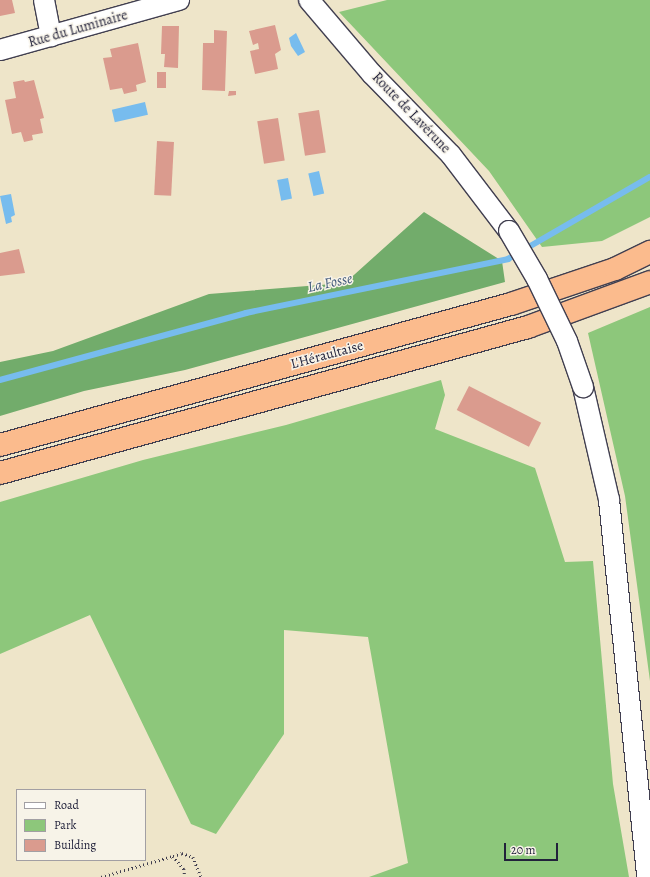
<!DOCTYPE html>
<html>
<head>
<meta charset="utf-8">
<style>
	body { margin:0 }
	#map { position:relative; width:650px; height:877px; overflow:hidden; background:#eee5c9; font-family:Alegreya,serif }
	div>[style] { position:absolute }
	.green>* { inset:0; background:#8dc77b }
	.forest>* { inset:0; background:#72ac6b }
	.water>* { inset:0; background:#77bcee; transform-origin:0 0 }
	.stream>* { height:5.5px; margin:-2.75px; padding:0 2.75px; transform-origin:2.75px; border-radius:2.75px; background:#77bcee }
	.building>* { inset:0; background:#da9b8e; transform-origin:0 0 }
	.path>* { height:2.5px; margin-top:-1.25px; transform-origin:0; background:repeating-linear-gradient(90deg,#413f50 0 1px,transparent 0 4px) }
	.roads { filter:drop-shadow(1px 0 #413f50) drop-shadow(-1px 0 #413f50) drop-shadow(0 1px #413f50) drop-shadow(0 -1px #413f50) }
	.minor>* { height:20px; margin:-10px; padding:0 10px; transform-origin:10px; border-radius:10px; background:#fff }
	.highway>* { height:22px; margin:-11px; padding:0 11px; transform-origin:11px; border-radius:11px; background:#fbbb8d }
	.bridges { filter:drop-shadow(1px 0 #413f50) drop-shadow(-1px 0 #413f50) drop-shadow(0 1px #413f50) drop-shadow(0 -1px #413f50) }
	.minor-bridge>* { height:20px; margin:-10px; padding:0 10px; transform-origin:10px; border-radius:10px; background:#fff }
	span { translate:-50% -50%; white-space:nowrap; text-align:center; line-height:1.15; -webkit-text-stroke:3px #f7f3e8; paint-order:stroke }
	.street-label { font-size:14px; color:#22223b }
	.water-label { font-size:15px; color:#40587a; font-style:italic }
	.legend { position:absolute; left:16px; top:789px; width:130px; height:72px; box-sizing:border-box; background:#f7f3e8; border:1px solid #a29fa3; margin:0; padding:5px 7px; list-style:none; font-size:12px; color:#22223b }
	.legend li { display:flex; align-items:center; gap:8px; height:20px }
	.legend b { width:20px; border:1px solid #a29fa3 }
	.scale { position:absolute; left:504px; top:843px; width:54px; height:18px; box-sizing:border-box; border:2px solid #22223b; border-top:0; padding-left:5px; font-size:12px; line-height:14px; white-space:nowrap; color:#22223b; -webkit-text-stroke:3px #f7f3e8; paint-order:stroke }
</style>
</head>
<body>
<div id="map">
	<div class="green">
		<i style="clip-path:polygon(387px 0,650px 0,650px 217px,602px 241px,542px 247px,489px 171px,339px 12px)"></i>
		<i style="clip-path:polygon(650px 307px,650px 681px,625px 496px,588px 333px)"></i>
		<i style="clip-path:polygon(441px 380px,445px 395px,435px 429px,535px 468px,565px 562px,593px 561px,613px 784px,629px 877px,369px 877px,408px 863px,368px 637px,284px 630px,284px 734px,216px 834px,191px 824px,90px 615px,0 654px,0 502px,143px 460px,286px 425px)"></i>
	</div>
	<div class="forest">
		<i style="clip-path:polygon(424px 212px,502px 261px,505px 282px,185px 370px,84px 391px,0 416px,0 362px,53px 351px,209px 294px,345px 283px)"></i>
	</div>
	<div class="water">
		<i style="clip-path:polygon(296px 33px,305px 52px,298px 56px,291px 46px,289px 38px)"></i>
		<i style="left:145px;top:102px;width:13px;height:34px;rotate:77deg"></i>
		<i style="left:319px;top:171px;width:23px;height:11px;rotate:77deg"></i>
		<i style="left:288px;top:178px;width:21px;height:11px;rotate:79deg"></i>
		<i style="clip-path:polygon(11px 194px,15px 215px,11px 217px,12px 222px,6px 224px,0 196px)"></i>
	</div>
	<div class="stream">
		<i style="left:0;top:380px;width:255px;rotate:-15.2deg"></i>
		<i style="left:246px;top:313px;width:268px;rotate:-11.6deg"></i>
		<i style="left:508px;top:259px;width:164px;rotate:-30deg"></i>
	</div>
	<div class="building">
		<i style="clip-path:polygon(0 0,12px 0,15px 13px,0 16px)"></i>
		<i style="clip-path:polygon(275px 25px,281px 50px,275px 54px,278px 69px,255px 74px,250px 51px,259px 49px,258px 43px,253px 45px,249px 31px)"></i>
		<i style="clip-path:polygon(162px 26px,179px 26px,178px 68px,164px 67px,165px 54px,161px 54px)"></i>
		<i style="clip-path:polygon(214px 30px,227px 31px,225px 91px,202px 90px,203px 43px,214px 43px)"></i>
		<i style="clip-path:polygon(138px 43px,146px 82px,136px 85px,137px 91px,124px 94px,122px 88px,110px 90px,103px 58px,112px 57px,110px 49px)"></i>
		<i style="left:157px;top:72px;width:9px;height:16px"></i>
		<i style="clip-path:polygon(24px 80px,25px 82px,34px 80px,44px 118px,40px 119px,43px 133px,32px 135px,33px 140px,24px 142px,21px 132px,12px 134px,5px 100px,16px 98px,13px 82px)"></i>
		<i style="clip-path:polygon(229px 91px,236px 91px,236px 95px,228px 96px)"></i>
		<i style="left:319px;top:110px;width:43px;height:21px;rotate:81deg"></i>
		<i style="left:278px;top:118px;width:43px;height:21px;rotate:81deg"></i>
		<i style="left:157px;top:141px;width:17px;height:54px;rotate:3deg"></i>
		<i style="clip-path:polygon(19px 249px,25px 273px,0 276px,0 253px)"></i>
		<i style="left:469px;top:386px;width:81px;height:27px;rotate:27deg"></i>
	</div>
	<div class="path">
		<i style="left:173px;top:856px;width:9px;rotate:-18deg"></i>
		<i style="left:182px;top:853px;width:12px;rotate:20deg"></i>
		<i style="left:193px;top:857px;width:22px;rotate:68deg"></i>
		<i style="left:101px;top:877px;width:75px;rotate:-16.3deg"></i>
		<i style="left:173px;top:856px;width:17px;rotate:50deg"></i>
		<i style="left:184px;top:869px;width:8px;rotate:83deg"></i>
	</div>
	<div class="roads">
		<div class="minor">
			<i style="left:44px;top:0;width:37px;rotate:79deg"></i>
			<i style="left:309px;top:0;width:97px;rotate:49.6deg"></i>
			<i style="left:372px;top:74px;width:113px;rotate:45.7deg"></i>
			<i style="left:451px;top:155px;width:96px;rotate:52.7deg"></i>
			<i style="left:0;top:50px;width:186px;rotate:-15.6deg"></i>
			<i style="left:583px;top:387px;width:116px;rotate:77deg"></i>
			<i style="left:609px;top:500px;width:379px;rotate:84.2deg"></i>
		</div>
		<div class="highway">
			<i style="left:0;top:445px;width:530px;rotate:-15.43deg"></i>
			<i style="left:511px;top:304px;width:110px;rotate:-18.6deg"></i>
			<i style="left:615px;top:269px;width:39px;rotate:-26deg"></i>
			<i style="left:0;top:473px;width:548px;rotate:-15.46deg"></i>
			<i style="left:528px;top:327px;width:130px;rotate:-20.2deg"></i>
		</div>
	</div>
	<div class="bridges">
		<div class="minor-bridge">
			<i style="left:509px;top:231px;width:56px;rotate:59.7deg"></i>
			<i style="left:537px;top:279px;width:69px;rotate:64.2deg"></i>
			<i style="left:567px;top:341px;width:49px;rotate:70.8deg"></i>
		</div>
	</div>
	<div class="street-label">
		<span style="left:78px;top:29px;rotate:-16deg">Rue du Luminaire</span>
		<span style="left:411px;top:113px;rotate:46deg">Route de Lavérune</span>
		<span style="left:327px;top:355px;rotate:-15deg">L'Héraultaise</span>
	</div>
	<div class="water-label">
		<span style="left:330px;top:283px;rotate:-12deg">La Fosse</span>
	</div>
	<ul class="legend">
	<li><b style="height:5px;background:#fff"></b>Road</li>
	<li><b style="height:11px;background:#8dc77b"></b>Park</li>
	<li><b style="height:11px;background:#da9b8e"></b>Building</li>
	</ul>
	<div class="scale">20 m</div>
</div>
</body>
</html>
